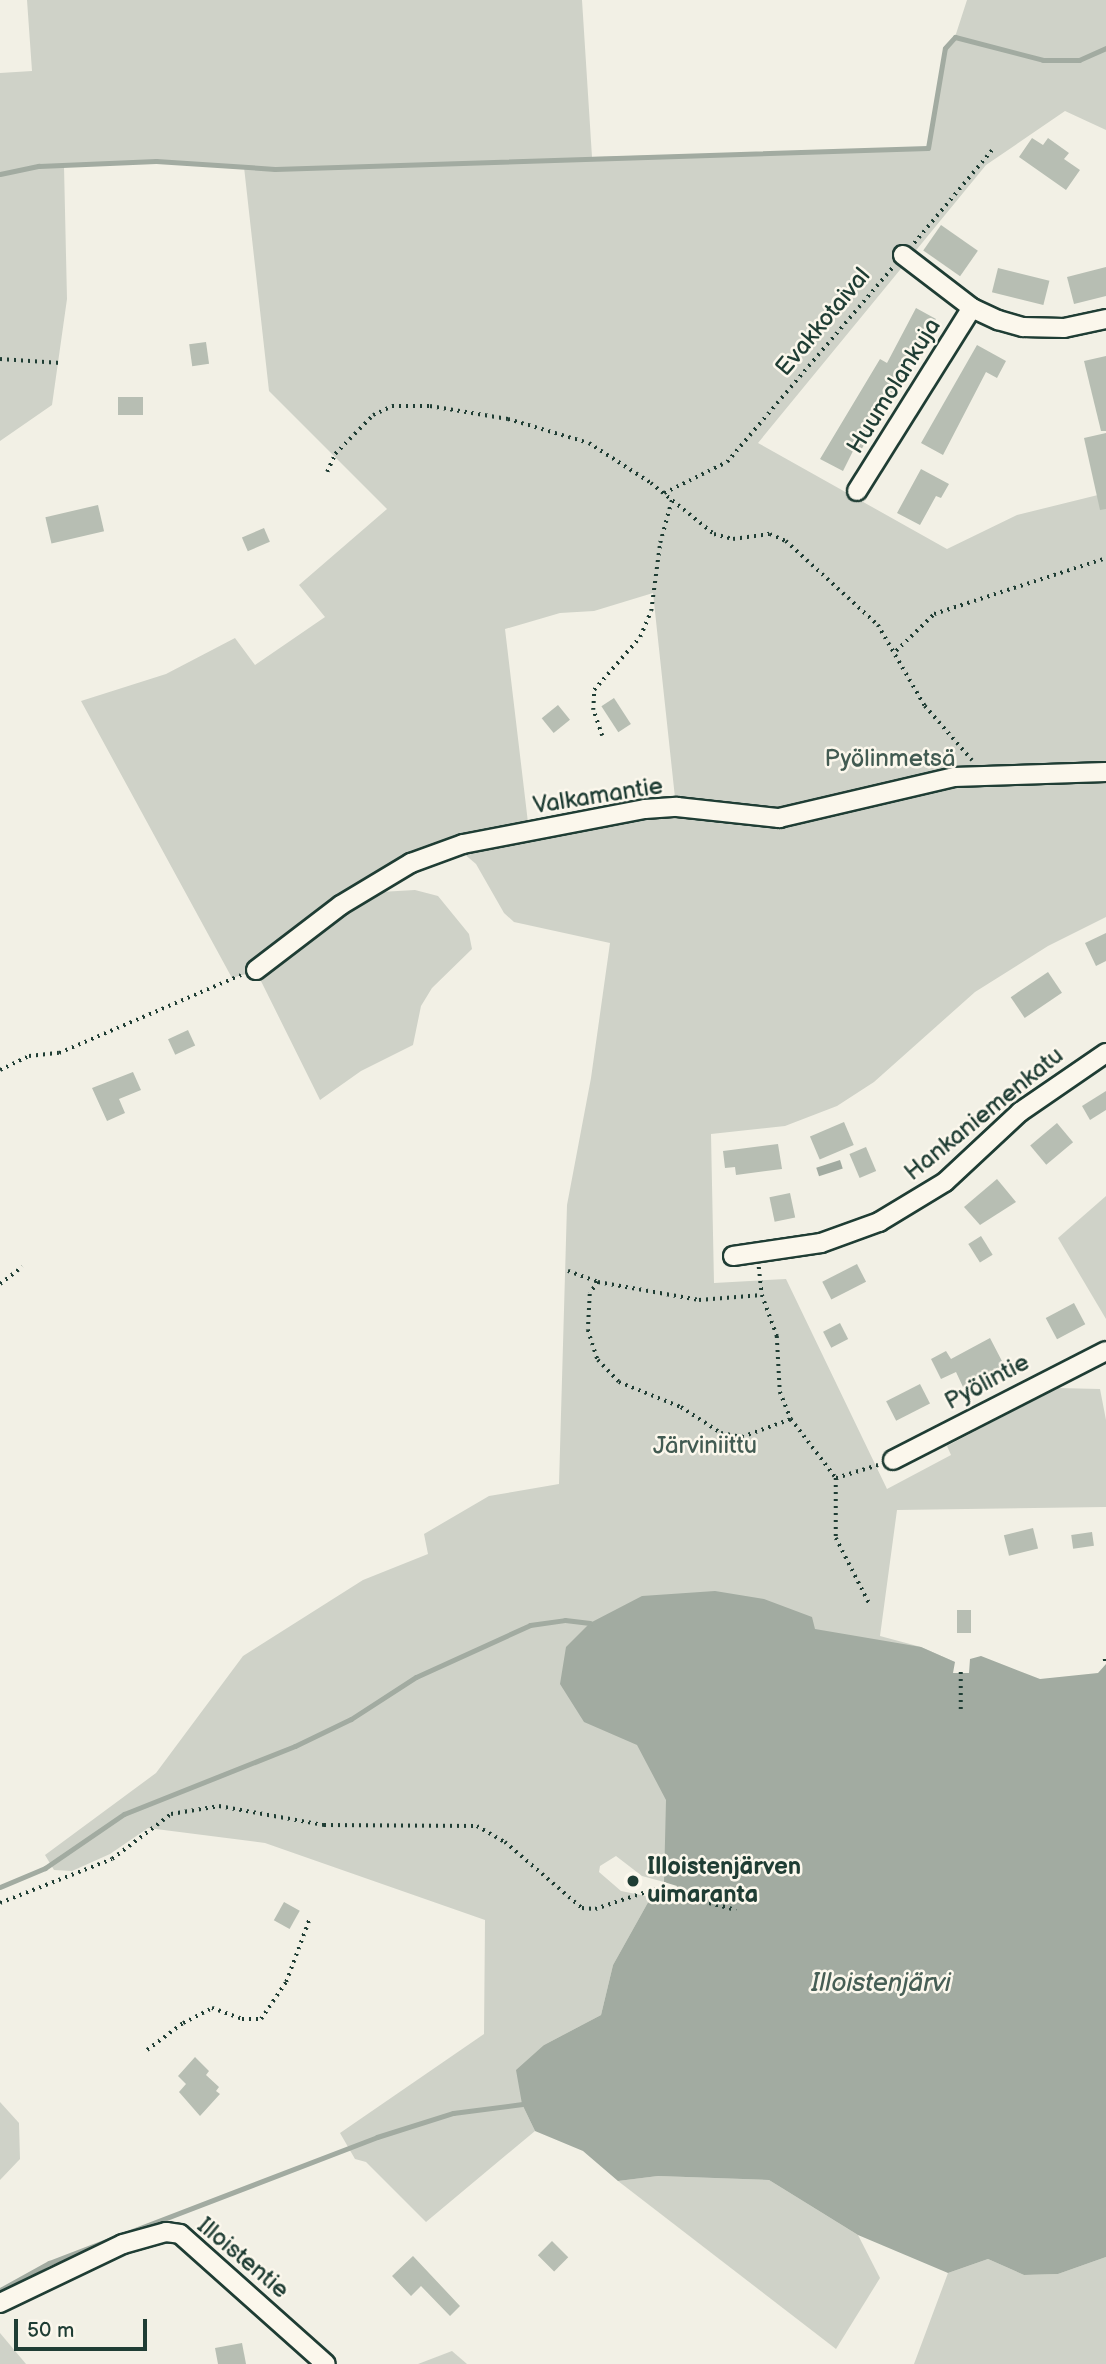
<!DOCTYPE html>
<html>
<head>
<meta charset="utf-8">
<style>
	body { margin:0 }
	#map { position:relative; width:1106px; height:2364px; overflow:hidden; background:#f2f0e5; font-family:"Balsamiq Sans",sans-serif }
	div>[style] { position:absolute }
	.green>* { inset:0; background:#cfd2c8 }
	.water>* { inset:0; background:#a2aba1; transform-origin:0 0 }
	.stream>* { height:5px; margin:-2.5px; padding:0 2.5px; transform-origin:2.5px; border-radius:2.5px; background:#a2aba1 }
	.building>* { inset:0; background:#b7beb3; transform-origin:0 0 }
	.path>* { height:3.5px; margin-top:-1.75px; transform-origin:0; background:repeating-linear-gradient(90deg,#1f3d34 0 2px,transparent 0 7px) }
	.roads { filter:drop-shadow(2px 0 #1f3d34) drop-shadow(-2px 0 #1f3d34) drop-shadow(0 2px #1f3d34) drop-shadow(0 -2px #1f3d34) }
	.minor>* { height:18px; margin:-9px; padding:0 9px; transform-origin:9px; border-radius:9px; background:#fbf7ec }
	.dots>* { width:19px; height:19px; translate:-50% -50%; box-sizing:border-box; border:4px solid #fbf7ec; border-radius:50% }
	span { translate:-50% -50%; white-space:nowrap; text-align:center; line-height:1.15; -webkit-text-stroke:5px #fbf7ec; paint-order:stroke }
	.street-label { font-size:24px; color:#1f3d34 }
	.park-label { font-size:24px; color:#425b52 }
	.poi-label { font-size:24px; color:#1f3d34; font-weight:700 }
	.left { translate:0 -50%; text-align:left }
	.water-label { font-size:26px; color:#465e55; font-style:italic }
	.scale { position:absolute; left:14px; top:2319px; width:133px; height:32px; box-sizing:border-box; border:4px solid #1f3d34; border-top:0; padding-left:9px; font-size:21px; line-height:24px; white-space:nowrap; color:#1f3d34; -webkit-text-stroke:5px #fbf7ec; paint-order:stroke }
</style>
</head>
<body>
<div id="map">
	<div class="green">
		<i style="clip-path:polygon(evenodd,27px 0,582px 0,592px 157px,928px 148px,945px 48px,955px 37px,967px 0,1106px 0,1106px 130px,1065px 111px,986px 165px,758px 443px,947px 549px,1017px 515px,1106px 493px,1106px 917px,1048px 946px,975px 992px,874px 1082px,837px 1106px,785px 1126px,711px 1134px,714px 1283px,786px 1279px,887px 1489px,951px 1455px,947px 1446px,1057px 1388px,1100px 1389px,1106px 1420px,1106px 1507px,897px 1510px,880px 1636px,921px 1647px,955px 1662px,664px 1882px,642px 1876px,616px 1856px,600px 1866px,599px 1872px,621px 1891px,651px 1897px,613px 1965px,601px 2015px,544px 2045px,522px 2104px,535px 2131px,426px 2222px,366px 2162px,355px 2159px,340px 2133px,484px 2034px,485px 1920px,265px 1843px,148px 1828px,110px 1854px,72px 1871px,54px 1870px,45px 1855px,156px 1773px,243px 1656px,363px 1580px,428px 1554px,424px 1534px,489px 1496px,559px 1484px,567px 1205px,591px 1078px,610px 943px,514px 922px,504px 913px,476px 864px,462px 852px,443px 850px,363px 893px,415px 890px,438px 896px,469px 934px,472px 949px,432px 988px,421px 1006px,413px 1045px,361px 1071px,320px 1100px,256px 971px,232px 978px,81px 701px,166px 674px,235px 638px,255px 665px,325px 617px,299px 585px,387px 509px,269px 391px,244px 167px,156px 161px,64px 166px,67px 299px,52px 405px,0 441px,0 73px,32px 71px,27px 0,653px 593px,676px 807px,529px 831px,505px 629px,560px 613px,594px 611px,653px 593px)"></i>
		<i style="clip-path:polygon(1106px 1196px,1106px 1319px,1058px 1238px)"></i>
		<i style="clip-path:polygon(0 2102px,19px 2123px,20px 2159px,0 2180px)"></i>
		<i style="clip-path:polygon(658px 2176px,769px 2180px,858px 2235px,880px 2278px,836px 2349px,618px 2181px)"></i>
		<i style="clip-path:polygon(1106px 2257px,1106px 2364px,914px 2364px,948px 2273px,988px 2259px,1024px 2275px,1058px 2274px)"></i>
		<i style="clip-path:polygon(0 2333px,26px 2364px,0 2364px)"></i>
		<i style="clip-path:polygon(452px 2351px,467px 2364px,418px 2364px)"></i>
	</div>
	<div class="water">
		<i style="left:840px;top:1160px;width:9px;height:25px;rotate:72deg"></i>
		<i style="clip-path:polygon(715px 1591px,764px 1599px,812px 1617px,815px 1629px,921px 1647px,955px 1662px,953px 1673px,969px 1673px,970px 1659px,981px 1656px,1040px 1679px,1098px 1673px,1106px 1664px,1106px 2257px,1058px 2274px,1024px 2275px,988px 2259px,948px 2273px,858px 2235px,769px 2180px,658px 2176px,618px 2181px,583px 2151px,535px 2131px,522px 2104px,516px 2070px,544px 2045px,601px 2015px,613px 1965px,651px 1897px,671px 1904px,677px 1886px,664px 1882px,666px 1800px,637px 1745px,584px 1722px,560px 1684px,566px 1647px,590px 1623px,642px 1596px)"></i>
	</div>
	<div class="stream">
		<i style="left:0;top:174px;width:40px;rotate:-12deg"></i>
		<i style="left:39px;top:166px;width:117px;rotate:-2.4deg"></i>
		<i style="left:156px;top:161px;width:119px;rotate:3.8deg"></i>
		<i style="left:275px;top:169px;width:653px;rotate:-1.84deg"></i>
		<i style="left:928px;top:148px;width:101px;rotate:-80.4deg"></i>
		<i style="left:945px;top:48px;width:15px;rotate:-48deg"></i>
		<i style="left:955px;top:37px;width:91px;rotate:14.6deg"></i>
		<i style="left:1043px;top:60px;width:36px"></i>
		<i style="left:1079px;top:60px;width:30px;rotate:-24deg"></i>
		<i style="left:0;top:1887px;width:49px;rotate:-22.9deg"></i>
		<i style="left:45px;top:1868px;width:96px;rotate:-34.4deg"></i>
		<i style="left:124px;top:1814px;width:184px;rotate:-21.7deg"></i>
		<i style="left:295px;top:1746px;width:62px;rotate:-25.7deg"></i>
		<i style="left:351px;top:1719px;width:77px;rotate:-32.9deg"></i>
		<i style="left:416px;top:1677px;width:125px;rotate:-24.5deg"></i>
		<i style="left:530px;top:1625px;width:35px;rotate:-8deg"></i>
		<i style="left:565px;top:1620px;width:25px;rotate:7deg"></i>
		<i style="left:0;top:2290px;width:56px;rotate:-28.9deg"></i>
		<i style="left:49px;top:2263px;width:351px;rotate:-21deg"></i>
		<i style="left:377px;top:2137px;width:80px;rotate:-17.5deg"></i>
		<i style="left:453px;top:2113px;width:70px;rotate:-7.4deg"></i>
	</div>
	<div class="building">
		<i style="clip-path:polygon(1032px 138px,1043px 145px,1048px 138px,1069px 153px,1064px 159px,1080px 170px,1066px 190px,1019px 157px)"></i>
		<i style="left:941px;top:225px;width:45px;height:31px;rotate:35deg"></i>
		<i style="clip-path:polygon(1106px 267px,1106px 296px,1074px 304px,1067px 277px)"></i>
		<i style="left:998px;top:268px;width:53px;height:25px;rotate:14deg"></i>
		<i style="clip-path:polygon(916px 308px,936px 319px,860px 452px,854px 449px,843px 471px,820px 459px,880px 359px,887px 363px)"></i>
		<i style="left:206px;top:342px;width:22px;height:17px;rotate:82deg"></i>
		<i style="clip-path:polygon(977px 345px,1006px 361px,997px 378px,986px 372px,943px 455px,921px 443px)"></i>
		<i style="clip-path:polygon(1106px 356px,1106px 431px,1101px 431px,1084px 361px)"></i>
		<i style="left:143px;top:397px;width:18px;height:25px;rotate:90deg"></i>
		<i style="clip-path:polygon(1106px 433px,1106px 509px,1100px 510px,1084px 438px)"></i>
		<i style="clip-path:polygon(921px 469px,949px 484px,941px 498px,936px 496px,920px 525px,897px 513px)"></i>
		<i style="left:98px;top:505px;width:27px;height:54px;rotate:77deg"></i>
		<i style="left:264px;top:528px;width:15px;height:24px;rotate:67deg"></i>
		<i style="left:614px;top:698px;width:31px;height:15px;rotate:57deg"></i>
		<i style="left:558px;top:705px;width:19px;height:21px;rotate:51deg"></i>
		<i style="clip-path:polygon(1106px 933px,1106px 961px,1096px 966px,1085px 943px)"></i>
		<i style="left:1048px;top:972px;width:25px;height:45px;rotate:56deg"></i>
		<i style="left:188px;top:1030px;width:17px;height:22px;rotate:65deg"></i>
		<i style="clip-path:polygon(133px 1072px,141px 1090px,119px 1099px,125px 1113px,107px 1121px,92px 1088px)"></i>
		<i style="clip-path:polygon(1106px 1091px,1106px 1110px,1090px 1120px,1082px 1106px)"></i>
		<i style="left:844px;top:1122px;width:25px;height:37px;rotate:67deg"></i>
		<i style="left:1057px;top:1123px;width:25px;height:35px;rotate:50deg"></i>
		<i style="clip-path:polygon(778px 1144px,782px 1169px,736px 1175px,735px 1167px,725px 1168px,723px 1151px)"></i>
		<i style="left:866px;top:1147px;width:26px;height:18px;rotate:67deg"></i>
		<i style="clip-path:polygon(997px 1179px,1016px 1202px,980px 1225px,964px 1207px)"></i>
		<i style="left:790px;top:1193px;width:25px;height:21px;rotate:78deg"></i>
		<i style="left:981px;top:1236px;width:22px;height:15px;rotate:58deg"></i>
		<i style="left:857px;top:1264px;width:20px;height:39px;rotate:63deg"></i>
		<i style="left:1074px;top:1303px;width:24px;height:32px;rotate:62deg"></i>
		<i style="left:840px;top:1323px;width:18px;height:19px;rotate:63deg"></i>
		<i style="clip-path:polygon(990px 1338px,1004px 1365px,963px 1387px,956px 1372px,941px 1379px,931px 1359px,946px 1351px,951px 1359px)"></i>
		<i style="left:920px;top:1384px;width:22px;height:38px;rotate:63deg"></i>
		<i style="left:1033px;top:1528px;width:21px;height:30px;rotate:76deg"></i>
		<i style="left:1092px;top:1532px;width:14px;height:21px;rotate:82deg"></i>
		<i style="left:957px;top:1610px;width:14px;height:23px"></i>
		<i style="left:284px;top:1902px;width:18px;height:21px;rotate:29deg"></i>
		<i style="clip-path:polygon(195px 2057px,209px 2071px,206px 2075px,219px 2087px,216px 2091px,220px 2094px,200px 2116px,179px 2092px,186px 2084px,178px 2076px)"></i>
		<i style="left:552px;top:2241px;width:23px;height:20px;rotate:45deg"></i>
		<i style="clip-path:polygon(413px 2256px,460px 2306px,450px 2316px,421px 2286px,411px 2296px,392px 2276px)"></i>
		<i style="clip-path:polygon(242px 2343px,246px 2364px,218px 2364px,215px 2348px)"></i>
	</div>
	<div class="path">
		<i style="left:914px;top:243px;width:121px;rotate:-50deg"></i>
		<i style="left:0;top:359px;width:61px;rotate:3.8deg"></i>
		<i style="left:327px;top:472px;width:20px;rotate:-66deg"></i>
		<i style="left:335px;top:454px;width:54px;rotate:-45.7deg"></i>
		<i style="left:373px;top:415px;width:21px;rotate:-25deg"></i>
		<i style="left:392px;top:406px;width:38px"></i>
		<i style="left:430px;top:406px;width:79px;rotate:9.5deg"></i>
		<i style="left:508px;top:419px;width:84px;rotate:16.5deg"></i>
		<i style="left:589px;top:443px;width:74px;rotate:32.8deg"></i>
		<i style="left:651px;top:483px;width:81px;rotate:39deg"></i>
		<i style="left:714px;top:534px;width:20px;rotate:15deg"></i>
		<i style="left:733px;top:539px;width:37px;rotate:-8deg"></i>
		<i style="left:770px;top:534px;width:17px;rotate:24deg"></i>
		<i style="left:786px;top:541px;width:125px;rotate:42.4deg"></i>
		<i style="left:878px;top:625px;width:94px;rotate:59.9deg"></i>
		<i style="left:925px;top:706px;width:72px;rotate:49deg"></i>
		<i style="left:664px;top:493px;width:70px;rotate:-26.2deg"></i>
		<i style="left:727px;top:462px;width:256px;rotate:-49.6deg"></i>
		<i style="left:896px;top:651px;width:53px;rotate:-44.2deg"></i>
		<i style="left:934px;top:614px;width:181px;rotate:-18deg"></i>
		<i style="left:602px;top:736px;width:28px;rotate:-109deg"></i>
		<i style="left:593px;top:710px;width:20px;rotate:-87deg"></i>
		<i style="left:594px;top:690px;width:70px;rotate:-49deg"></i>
		<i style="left:640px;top:637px;width:28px;rotate:-67deg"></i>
		<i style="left:651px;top:611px;width:69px;rotate:-82.5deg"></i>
		<i style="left:660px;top:543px;width:46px;rotate:-74.7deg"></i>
		<i style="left:0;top:1070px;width:32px;rotate:-26deg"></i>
		<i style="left:29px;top:1056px;width:30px;rotate:-6deg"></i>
		<i style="left:59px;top:1053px;width:198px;rotate:-23.2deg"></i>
		<i style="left:759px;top:1267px;width:28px;rotate:84deg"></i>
		<i style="left:762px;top:1295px;width:44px;rotate:69.9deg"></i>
		<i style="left:777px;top:1336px;width:56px;rotate:86.9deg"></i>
		<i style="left:780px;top:1392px;width:29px;rotate:68deg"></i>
		<i style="left:791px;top:1419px;width:74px;rotate:52.7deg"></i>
		<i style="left:836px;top:1478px;width:44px;rotate:-17.2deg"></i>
		<i style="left:568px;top:1271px;width:32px;rotate:20deg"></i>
		<i style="left:598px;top:1282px;width:103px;rotate:10.1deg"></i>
		<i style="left:699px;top:1300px;width:63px;rotate:-4.5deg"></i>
		<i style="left:598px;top:1282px;width:14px;rotate:124deg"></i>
		<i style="left:590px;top:1294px;width:36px;rotate:93deg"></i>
		<i style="left:588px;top:1330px;width:32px;rotate:72deg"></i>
		<i style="left:598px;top:1360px;width:30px;rotate:46deg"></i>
		<i style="left:619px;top:1382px;width:67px;rotate:22deg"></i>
		<i style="left:681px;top:1407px;width:48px;rotate:33deg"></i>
		<i style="left:721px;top:1433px;width:21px;rotate:11deg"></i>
		<i style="left:742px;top:1437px;width:52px;rotate:-20.2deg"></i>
		<i style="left:0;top:1284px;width:28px;rotate:-38deg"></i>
		<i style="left:836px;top:1478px;width:60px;rotate:90deg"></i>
		<i style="left:836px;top:1538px;width:73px;rotate:63.1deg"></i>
		<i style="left:1105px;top:1659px;width:6px;rotate:81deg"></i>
		<i style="left:961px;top:1672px;width:42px;rotate:90deg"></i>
		<i style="left:0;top:1903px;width:120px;rotate:-21.4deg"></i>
		<i style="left:112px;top:1859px;width:74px;rotate:-37.3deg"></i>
		<i style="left:171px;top:1814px;width:49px;rotate:-9.5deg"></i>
		<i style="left:219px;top:1806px;width:107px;rotate:10.3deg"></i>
		<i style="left:324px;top:1825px;width:153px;rotate:0.4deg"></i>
		<i style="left:477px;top:1826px;width:32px;rotate:30deg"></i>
		<i style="left:505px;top:1842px;width:101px;rotate:40.6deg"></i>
		<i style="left:582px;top:1908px;width:13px;rotate:4deg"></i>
		<i style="left:595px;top:1909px;width:63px;rotate:-18.4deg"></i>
		<i style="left:655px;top:1889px;width:84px;rotate:14.5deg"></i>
		<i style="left:147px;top:2050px;width:45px;rotate:-36.9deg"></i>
		<i style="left:183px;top:2023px;width:33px;rotate:-27deg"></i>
		<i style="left:212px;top:2008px;width:32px;rotate:20deg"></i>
		<i style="left:242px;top:2019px;width:19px"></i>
		<i style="left:261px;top:2019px;width:45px;rotate:-56deg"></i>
		<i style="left:286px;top:1982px;width:66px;rotate:-69.6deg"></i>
	</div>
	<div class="roads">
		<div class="minor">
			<i style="left:903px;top:255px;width:87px;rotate:37.5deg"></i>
			<i style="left:972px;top:308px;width:29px;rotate:25deg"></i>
			<i style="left:998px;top:320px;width:26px;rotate:16deg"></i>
			<i style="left:1023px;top:327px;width:41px;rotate:1.4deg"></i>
			<i style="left:1064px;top:328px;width:43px;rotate:-12.1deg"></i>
			<i style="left:857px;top:491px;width:216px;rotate:-57.9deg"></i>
			<i style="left:256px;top:970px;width:107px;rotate:-37.4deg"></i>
			<i style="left:341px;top:905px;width:82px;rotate:-31deg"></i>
			<i style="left:411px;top:863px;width:55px;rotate:-20.1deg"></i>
			<i style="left:463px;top:844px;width:185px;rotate:-10.9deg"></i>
			<i style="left:645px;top:809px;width:32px;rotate:-4deg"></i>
			<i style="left:677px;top:807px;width:103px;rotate:6.2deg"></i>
			<i style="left:779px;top:818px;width:180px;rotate:-13.2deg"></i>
			<i style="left:954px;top:777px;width:152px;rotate:-1.9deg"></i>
			<i style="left:733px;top:1256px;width:89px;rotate:-8.4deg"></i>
			<i style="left:821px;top:1243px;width:62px;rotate:-19.9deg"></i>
			<i style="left:879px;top:1222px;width:77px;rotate:-31.2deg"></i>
			<i style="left:945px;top:1182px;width:103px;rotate:-43deg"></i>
			<i style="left:1020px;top:1112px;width:104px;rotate:-34.5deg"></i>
			<i style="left:893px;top:1460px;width:239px;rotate:-27.1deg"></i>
			<i style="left:0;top:2303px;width:136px;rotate:-25.6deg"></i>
			<i style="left:123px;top:2244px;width:45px;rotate:-15.6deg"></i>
			<i style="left:166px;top:2232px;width:14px;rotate:8deg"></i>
			<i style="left:180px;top:2234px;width:195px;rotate:41.7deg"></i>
		</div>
	</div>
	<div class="dots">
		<i style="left:633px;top:1881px;background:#1f3d34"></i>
	</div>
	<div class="street-label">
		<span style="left:823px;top:322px;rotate:-50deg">Evakkotaival</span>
		<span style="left:894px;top:386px;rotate:-58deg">Huumolankuja</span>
		<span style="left:598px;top:796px;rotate:-9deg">Valkamantie</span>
		<span style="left:984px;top:1114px;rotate:-39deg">Hankaniemenkatu</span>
		<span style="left:987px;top:1382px;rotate:-28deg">Pyölintie</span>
		<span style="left:243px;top:2258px;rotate:40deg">Illoistentie</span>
	</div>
	<div class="park-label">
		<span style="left:890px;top:759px">Pyölinmetsä</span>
		<span style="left:705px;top:1446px">Järviniittu</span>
	</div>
	<div class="poi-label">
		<span class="left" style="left:647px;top:1881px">Illoistenjärven<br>uimaranta</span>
	</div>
	<div class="water-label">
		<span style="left:881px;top:1984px">Illoistenjärvi</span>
	</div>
	<div class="scale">50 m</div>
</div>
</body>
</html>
